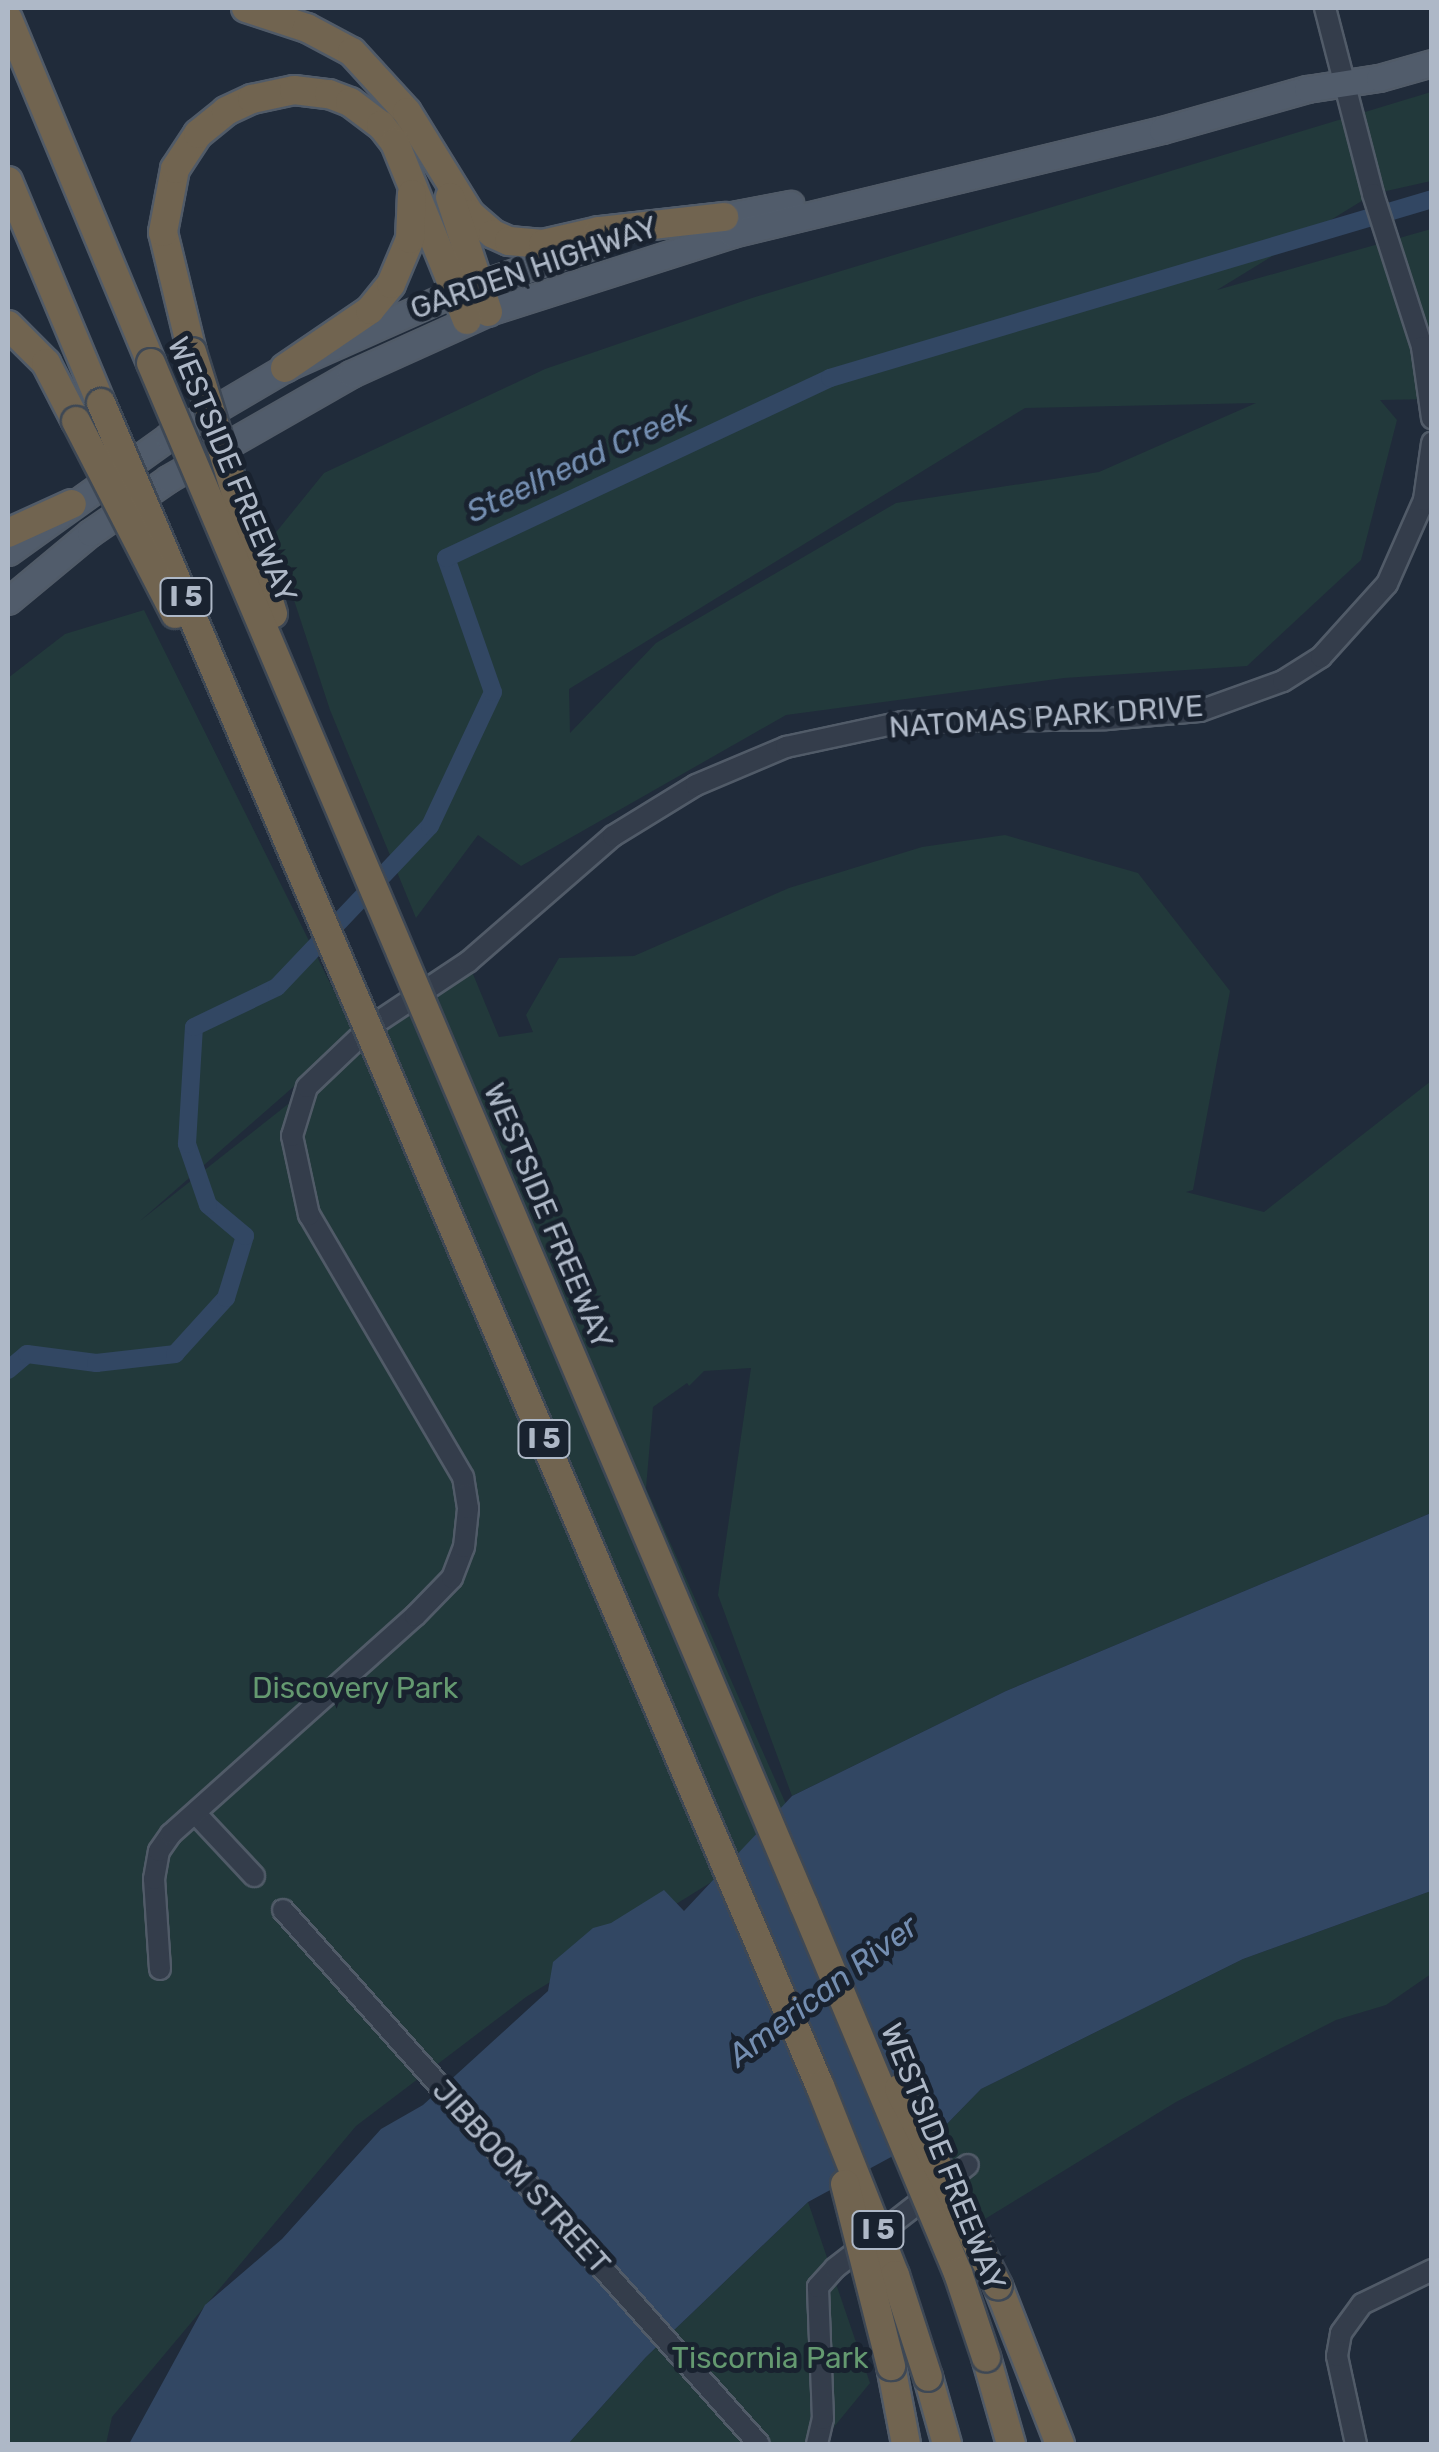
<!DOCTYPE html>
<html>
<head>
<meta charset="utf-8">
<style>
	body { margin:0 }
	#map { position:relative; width:1439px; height:2452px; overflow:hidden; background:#202b3a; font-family:Rubik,sans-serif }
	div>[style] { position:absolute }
	.green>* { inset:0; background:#22393b }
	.water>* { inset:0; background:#324763 }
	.canal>* { height:18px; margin:-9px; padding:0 9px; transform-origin:9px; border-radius:9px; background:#324763 }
	.roads { filter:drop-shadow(2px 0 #515b68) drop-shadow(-2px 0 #515b68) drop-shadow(0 2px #515b68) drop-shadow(0 -2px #515b68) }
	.minor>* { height:20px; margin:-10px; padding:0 10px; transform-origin:10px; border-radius:10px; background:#343d4b }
	.major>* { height:25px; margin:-12.5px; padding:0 12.5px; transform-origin:12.5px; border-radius:12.5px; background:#515c6b }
	.highway>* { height:28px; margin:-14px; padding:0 14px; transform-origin:14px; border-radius:14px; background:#716450 }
	.bridges { filter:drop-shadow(2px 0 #3e4855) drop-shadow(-2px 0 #3e4855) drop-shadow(0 2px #3e4855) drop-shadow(0 -2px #3e4855) }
	.highway-bridge>* { height:28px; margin:-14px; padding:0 14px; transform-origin:14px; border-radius:14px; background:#716450 }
	span { translate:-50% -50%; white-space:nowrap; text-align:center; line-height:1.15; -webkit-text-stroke:10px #19222f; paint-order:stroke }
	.shield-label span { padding:2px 8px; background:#19222f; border:2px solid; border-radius:8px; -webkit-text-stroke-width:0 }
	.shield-label { font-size:28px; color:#aeb8c7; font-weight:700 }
	.street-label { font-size:30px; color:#aeb8c7 }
	.park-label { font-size:30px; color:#649970 }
	.water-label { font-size:32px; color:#748eb1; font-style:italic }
	.frame { position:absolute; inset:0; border:10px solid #aeb8c7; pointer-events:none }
</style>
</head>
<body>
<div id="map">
	<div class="green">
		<i style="clip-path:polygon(evenodd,1431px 92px,1431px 181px,1373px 194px,1217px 290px,1431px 229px,1431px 399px,1380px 400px,1397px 420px,1361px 560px,1247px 666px,1064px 678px,786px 715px,521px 866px,478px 835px,416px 918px,330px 710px,273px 536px,324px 473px,545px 369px,752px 298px,1431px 92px,1256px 403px,1099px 472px,896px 503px,656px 643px,570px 733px,569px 689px,1025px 408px,1256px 403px)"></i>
		<i style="clip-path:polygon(144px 610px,355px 1033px,140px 1221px,468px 962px,499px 1037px,533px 1032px,526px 1015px,559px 958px,634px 956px,789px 888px,922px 847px,1005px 835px,1138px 873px,1230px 991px,1193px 1190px,1186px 1192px,1264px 1212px,1431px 1081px,1431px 1513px,1006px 1691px,792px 1796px,718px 1595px,751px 1368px,704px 1371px,689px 1386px,687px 1383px,653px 1407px,646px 1488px,797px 1829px,526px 1997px,356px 2126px,112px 2417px,106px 2444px,8px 2444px,8px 678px,65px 634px)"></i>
		<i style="clip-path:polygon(1431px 1891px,1431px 1974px,1386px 2005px,1336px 2020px,1176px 2102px,985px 2219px,958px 2173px,941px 2130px,981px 2089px,1243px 1959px)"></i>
		<i style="clip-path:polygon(808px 2202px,870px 2383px,820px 2444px,568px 2444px,646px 2357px)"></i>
	</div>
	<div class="water">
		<i style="clip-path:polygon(1431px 1513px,1431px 1891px,1243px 1959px,981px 2089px,941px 2130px,808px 2202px,646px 2357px,568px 2444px,129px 2444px,205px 2305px,282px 2239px,381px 2129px,423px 2105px,548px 1991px,553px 1962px,593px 1928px,611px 1923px,664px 1890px,684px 1911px,792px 1796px,1006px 1691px)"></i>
	</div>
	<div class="canal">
		<i style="left:8px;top:1370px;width:25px;rotate:-40deg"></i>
		<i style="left:27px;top:1354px;width:70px;rotate:7.4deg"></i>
		<i style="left:96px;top:1363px;width:80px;rotate:-6.5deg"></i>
		<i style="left:175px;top:1354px;width:76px;rotate:-47.7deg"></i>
		<i style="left:226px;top:1298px;width:65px;rotate:-73deg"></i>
		<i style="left:245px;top:1236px;width:48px;rotate:-140deg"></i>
		<i style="left:208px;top:1205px;width:65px;rotate:-109deg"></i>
		<i style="left:187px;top:1144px;width:117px;rotate:-86.6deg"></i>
		<i style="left:194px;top:1027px;width:92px;rotate:-25.7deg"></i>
		<i style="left:277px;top:987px;width:222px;rotate:-46.5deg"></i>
		<i style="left:430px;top:826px;width:148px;rotate:-64.8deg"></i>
		<i style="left:493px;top:692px;width:142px;rotate:-109.3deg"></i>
		<i style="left:446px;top:558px;width:424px;rotate:-25.1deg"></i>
		<i style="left:830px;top:378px;width:628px;rotate:-16.56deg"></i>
	</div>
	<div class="roads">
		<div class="minor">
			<i style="left:1325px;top:8px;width:192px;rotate:75.5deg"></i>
			<i style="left:1373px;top:194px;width:161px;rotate:72.2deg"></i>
			<i style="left:1422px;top:347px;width:72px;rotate:82deg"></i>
			<i style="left:196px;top:1814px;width:85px;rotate:46.9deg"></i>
			<i style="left:283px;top:1910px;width:715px;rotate:48.29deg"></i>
			<i style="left:160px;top:1969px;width:90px;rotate:-93.8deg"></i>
			<i style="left:154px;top:1879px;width:28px;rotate:-80deg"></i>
			<i style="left:159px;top:1851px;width:21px;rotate:-55deg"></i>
			<i style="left:171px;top:1834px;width:327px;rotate:-41.8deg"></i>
			<i style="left:415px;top:1616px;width:53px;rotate:-45.8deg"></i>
			<i style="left:452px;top:1578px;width:33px;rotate:-69deg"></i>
			<i style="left:464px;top:1547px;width:39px;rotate:-84deg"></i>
			<i style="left:468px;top:1508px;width:31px;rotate:-99deg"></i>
			<i style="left:463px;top:1477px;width:304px;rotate:-120.4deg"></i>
			<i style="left:309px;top:1215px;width:81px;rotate:-102.1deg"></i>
			<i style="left:292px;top:1136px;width:51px;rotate:-73deg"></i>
			<i style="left:307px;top:1087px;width:87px;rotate:-43.6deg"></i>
			<i style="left:370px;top:1027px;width:118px;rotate:-33.6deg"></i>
			<i style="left:468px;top:962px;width:192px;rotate:-41deg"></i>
			<i style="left:613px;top:836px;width:97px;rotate:-31.6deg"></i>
			<i style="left:696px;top:785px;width:98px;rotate:-22.9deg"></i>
			<i style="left:786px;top:747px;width:120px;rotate:-12.1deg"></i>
			<i style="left:903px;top:722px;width:204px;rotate:-0.8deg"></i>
			<i style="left:1107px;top:719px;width:93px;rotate:-4.9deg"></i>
			<i style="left:1200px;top:711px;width:88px;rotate:-19.9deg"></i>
			<i style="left:1283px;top:681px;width:45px;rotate:-32.3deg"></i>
			<i style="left:1321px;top:657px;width:98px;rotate:-47.9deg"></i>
			<i style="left:1387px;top:584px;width:92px;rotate:-66.2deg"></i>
			<i style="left:1424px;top:500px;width:58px;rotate:-82deg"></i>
			<i style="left:817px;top:2444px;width:26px;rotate:-77deg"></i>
			<i style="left:823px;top:2419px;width:132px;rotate:-92.2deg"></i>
			<i style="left:818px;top:2287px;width:25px;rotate:-48deg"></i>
			<i style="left:835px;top:2268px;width:168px;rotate:-37.8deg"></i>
			<i style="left:1356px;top:2444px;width:90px;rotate:-102.2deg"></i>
			<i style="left:1337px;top:2356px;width:23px;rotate:-80deg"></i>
			<i style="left:1341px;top:2333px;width:36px;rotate:-54deg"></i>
			<i style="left:1362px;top:2304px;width:78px;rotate:-25.9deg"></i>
		</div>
		<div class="major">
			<i style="left:706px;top:220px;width:86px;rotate:-10.8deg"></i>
			<i style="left:8px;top:552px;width:197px;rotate:-35.7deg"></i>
			<i style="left:168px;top:437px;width:136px;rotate:-30.5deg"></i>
			<i style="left:285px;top:368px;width:187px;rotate:-24deg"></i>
			<i style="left:456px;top:292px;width:155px;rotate:-18.8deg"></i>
			<i style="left:8px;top:601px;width:107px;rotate:-39.7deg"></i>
			<i style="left:90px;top:533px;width:95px;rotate:-34.7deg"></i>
			<i style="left:168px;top:479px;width:211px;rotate:-29.8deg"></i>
			<i style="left:351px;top:374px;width:150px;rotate:-24.3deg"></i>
			<i style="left:488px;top:312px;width:256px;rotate:-17.7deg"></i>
			<i style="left:732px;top:234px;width:442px;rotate:-13.6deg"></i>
			<i style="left:1162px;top:130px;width:151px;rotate:-15.8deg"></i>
			<i style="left:1307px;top:89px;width:73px;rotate:-8.7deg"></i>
			<i style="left:1379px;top:78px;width:55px;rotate:-15.8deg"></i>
		</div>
		<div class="highway">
			<i style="left:246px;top:8px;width:64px;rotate:18.2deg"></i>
			<i style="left:307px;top:28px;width:51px;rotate:28.1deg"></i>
			<i style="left:352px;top:52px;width:81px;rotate:47.5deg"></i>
			<i style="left:407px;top:112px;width:120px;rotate:58.3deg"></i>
			<i style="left:470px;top:214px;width:30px;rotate:41deg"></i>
			<i style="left:493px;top:234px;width:17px;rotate:24deg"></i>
			<i style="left:509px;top:241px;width:34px;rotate:5deg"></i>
			<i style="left:543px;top:244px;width:57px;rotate:-13.1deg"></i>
			<i style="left:599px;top:231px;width:126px;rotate:-6.4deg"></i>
			<i style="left:8px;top:19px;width:373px;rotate:67.4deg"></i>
			<i style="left:8px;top:181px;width:241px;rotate:67.3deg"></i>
			<i style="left:450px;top:197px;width:121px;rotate:71.7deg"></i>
			<i style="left:8px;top:325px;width:54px;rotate:45deg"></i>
			<i style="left:46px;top:363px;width:65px;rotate:62.7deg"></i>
			<i style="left:192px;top:352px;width:123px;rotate:-103.6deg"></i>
			<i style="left:163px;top:232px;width:64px;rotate:-79.2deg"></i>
			<i style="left:175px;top:169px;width:42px;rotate:-56.7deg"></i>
			<i style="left:198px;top:134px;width:36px;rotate:-39deg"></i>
			<i style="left:226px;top:111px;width:29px;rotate:-25deg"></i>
			<i style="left:252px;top:99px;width:43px;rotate:-12.1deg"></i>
			<i style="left:294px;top:90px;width:35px;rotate:7deg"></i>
			<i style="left:329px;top:94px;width:22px;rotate:21deg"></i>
			<i style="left:350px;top:102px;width:39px;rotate:37deg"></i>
			<i style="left:381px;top:125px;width:23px;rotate:52deg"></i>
			<i style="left:395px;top:143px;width:191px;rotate:67.9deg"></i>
			<i style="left:285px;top:368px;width:103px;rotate:-34.3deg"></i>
			<i style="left:370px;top:310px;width:33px;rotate:-51deg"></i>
			<i style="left:391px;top:284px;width:49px;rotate:-67.1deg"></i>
			<i style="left:410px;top:239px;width:45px;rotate:-87.5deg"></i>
			<i style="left:8px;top:533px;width:70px;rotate:-24.4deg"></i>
			<i style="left:998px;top:2286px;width:170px;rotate:68.6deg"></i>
			<i style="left:986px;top:2357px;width:91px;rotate:74deg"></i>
			<i style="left:891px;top:2366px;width:79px;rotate:79.1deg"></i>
			<i style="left:928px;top:2377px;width:70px;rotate:74.2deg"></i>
		</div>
	</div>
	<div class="bridges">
		<div class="highway-bridge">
			<i style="left:192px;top:352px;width:274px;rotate:72.8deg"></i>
			<i style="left:151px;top:363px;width:1675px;rotate:67.05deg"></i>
			<i style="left:804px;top:1905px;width:399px;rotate:67.3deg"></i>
			<i style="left:958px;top:2273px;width:89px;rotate:71.6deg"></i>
			<i style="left:101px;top:403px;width:1830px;rotate:66.87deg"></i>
			<i style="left:820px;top:2086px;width:203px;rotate:68.4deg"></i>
			<i style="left:895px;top:2275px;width:107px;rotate:72.1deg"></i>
			<i style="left:76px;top:421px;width:217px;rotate:62.8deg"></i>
			<i style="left:899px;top:2089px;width:220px;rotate:63.3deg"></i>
			<i style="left:845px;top:2184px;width:188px;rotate:75.8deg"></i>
		</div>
	</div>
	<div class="shield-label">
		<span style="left:186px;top:597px">I 5</span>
		<span style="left:544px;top:1439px">I 5</span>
		<span style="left:878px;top:2230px">I 5</span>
	</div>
	<div class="street-label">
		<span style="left:534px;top:268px;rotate:-19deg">GARDEN HIGHWAY</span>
		<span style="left:232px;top:470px;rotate:67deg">WESTSIDE FREEWAY</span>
		<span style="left:1046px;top:717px;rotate:-4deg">NATOMAS PARK DRIVE</span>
		<span style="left:548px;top:1216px;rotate:67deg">WESTSIDE FREEWAY</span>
		<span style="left:943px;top:2157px;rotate:68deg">WESTSIDE FREEWAY</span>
		<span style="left:521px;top:2177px;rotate:48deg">JIBBOOM STREET</span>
	</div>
	<div class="park-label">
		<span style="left:355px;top:1688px">Discovery Park</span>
		<span style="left:770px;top:2358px">Tiscornia Park</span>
	</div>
	<div class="water-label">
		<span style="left:579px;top:462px;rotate:-25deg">Steelhead Creek</span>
		<span style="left:823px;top:1991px;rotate:-37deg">American River</span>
	</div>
	<div class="frame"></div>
</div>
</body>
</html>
